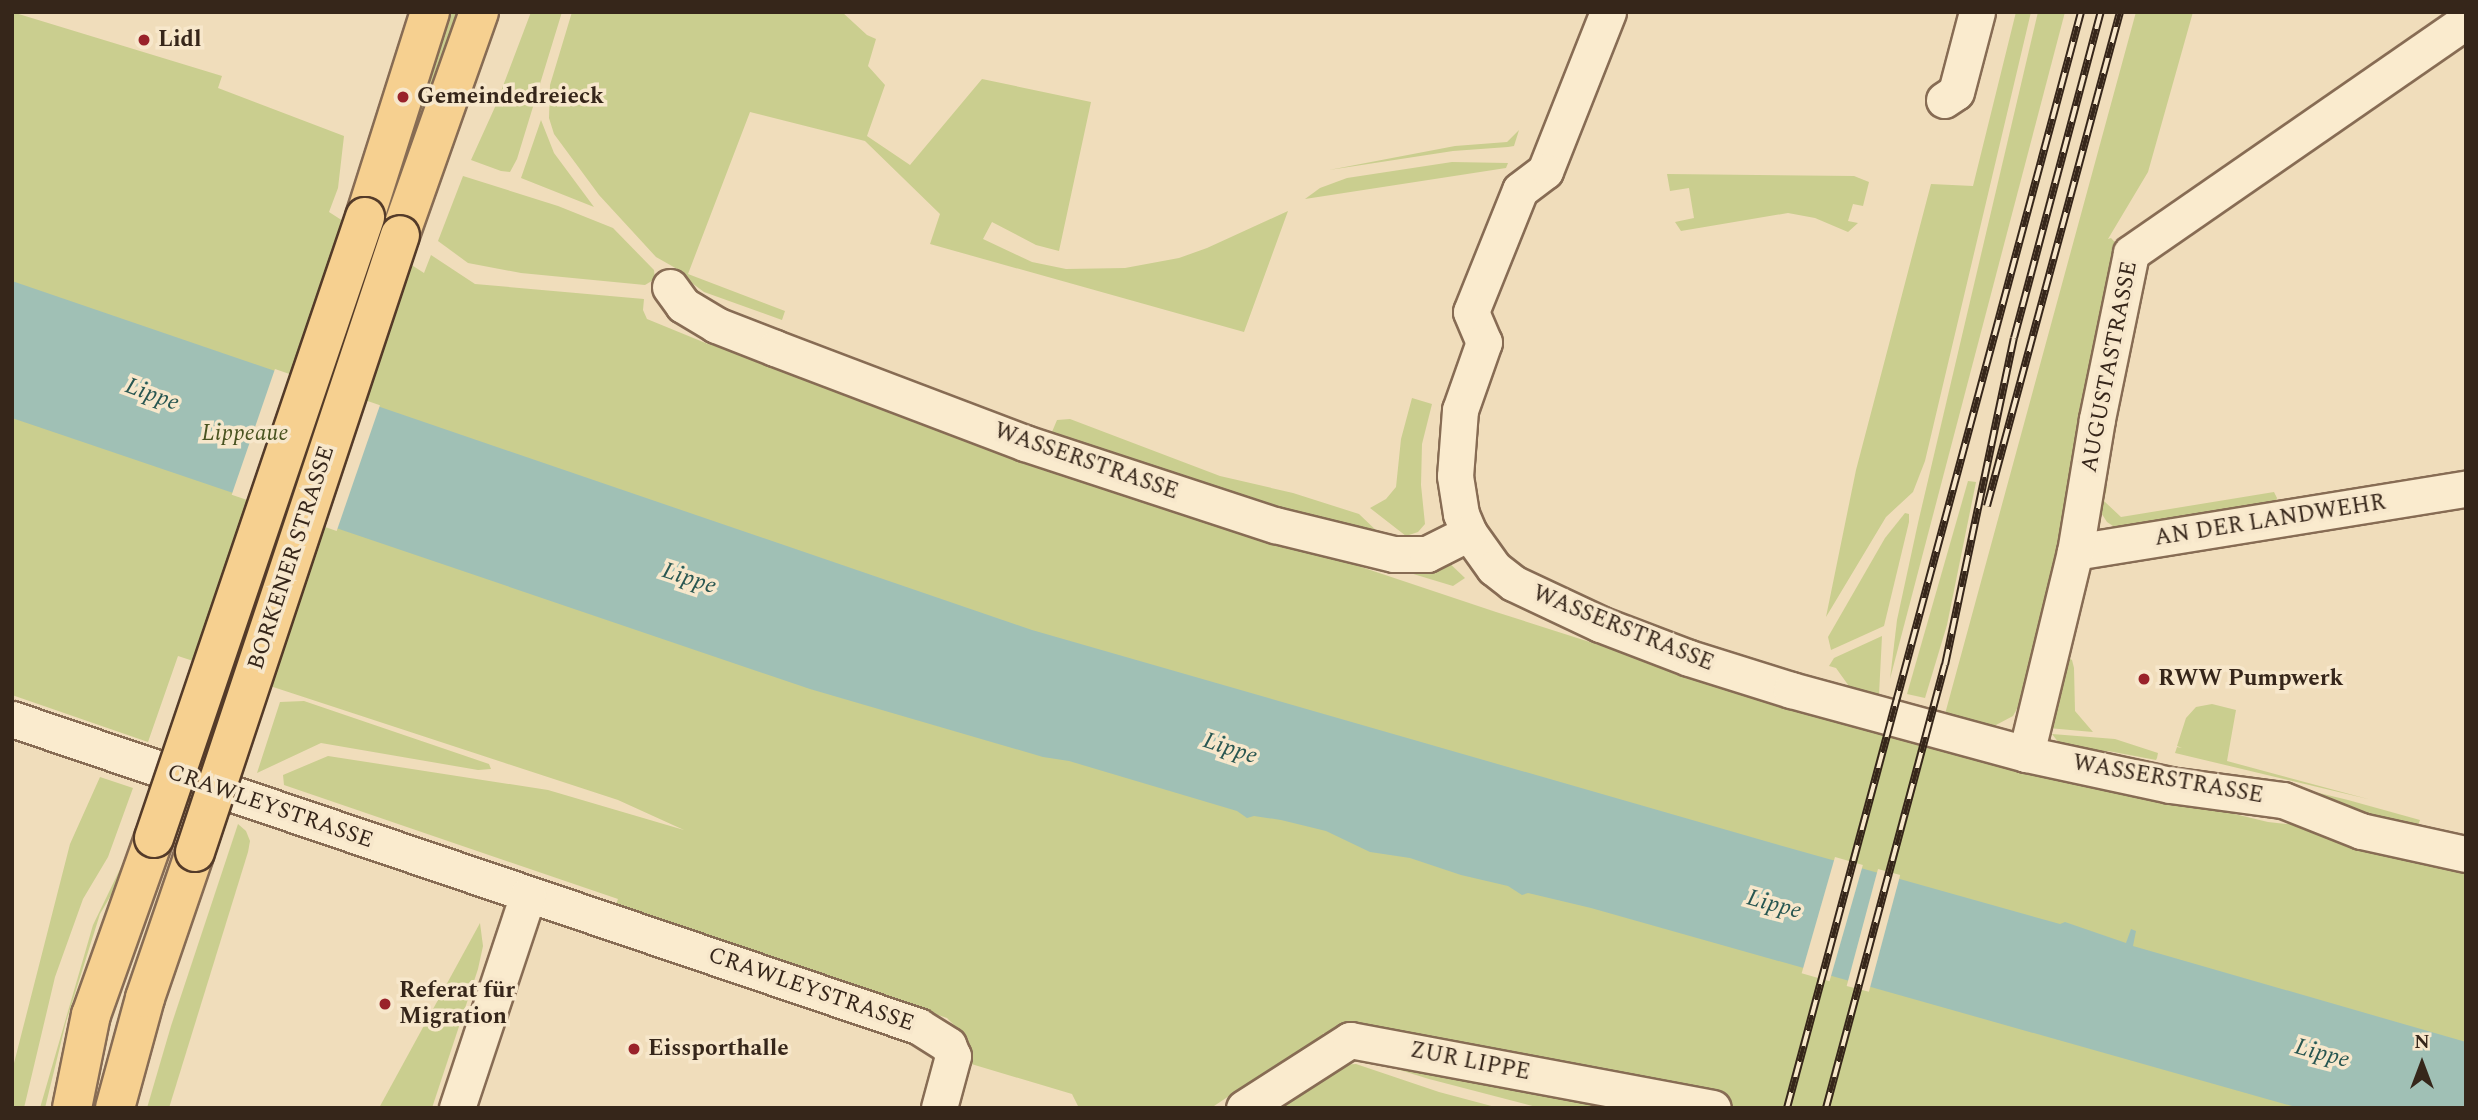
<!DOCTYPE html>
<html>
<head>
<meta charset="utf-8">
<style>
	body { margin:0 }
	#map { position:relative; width:2478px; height:1120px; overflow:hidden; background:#f0ddbb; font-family:Spectral,serif }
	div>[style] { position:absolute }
	.green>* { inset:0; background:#cace8f }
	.water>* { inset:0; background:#a0c0b5 }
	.pier>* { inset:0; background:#f0ddbb; transform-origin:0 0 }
	.roads { filter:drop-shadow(2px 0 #876c54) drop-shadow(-2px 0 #876c54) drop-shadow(0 2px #876c54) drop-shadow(0 -2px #876c54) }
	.minor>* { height:35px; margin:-17.5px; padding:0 17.5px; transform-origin:17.5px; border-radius:17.5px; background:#faebce }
	.major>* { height:38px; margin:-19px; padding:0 19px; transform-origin:19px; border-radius:19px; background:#f6d090 }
	.rail>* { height:8px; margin-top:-4px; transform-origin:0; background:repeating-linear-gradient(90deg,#f7e7cb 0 16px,#36261a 0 32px); box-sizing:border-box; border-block:2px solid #36261a }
	.bridges { filter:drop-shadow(2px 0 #543b29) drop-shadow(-2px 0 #543b29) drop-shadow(0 2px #543b29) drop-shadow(0 -2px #543b29) }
	.major-bridge>* { height:38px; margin:-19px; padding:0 19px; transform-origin:19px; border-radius:19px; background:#f6d090 }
	.dots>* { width:19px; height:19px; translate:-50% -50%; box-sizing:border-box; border:4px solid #f7e7cb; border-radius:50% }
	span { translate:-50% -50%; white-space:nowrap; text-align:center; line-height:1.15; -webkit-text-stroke:7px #f7e7cb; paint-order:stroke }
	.poi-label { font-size:23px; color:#36261a; font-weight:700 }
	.left { translate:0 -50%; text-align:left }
	.street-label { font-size:23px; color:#36261a }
	.park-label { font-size:23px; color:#495320; font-style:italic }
	.water-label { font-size:24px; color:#285651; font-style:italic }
	.frame { position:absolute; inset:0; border:14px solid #36261a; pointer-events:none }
	.north { position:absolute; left:2387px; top:1029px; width:70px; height:70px; -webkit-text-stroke:5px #f7e7cb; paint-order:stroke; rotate:0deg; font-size:19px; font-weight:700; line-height:28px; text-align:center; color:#36261a }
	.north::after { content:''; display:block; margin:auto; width:24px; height:32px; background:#36261a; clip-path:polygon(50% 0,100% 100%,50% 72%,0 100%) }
</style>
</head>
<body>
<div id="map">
	<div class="green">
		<i style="clip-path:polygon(12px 12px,222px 76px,218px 88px,344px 136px,338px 188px,329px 212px,424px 273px,431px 255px,475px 284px,644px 299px,643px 310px,647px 319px,708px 344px,759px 354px,1011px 450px,1496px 612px,1784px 704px,2201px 806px,2268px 822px,2286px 824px,2297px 822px,2466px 865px,2466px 1108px,1695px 1108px,1323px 1033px,1325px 1037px,1288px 1057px,1211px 1108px,1079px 1108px,1072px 1094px,968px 1063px,962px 1033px,947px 1018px,615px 907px,618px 899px,284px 785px,283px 775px,328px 756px,548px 790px,684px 830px,618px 800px,178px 656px,148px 742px,12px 695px)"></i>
		<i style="clip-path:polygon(450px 12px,459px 12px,390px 230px,380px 224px)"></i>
		<i style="clip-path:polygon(531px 12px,562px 12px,517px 159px,510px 172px,501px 171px,471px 160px,495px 107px)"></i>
		<i style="clip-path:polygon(572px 12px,842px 12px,867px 35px,876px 39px,868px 66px,885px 85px,867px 136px,910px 165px,982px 79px,1091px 102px,1059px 251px,1036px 245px,992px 222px,983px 239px,1032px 262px,1066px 269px,1125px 268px,1179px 258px,1207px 248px,1288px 211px,1244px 332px,930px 244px,940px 214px,865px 141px,750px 112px,688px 274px,785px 311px,782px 320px,704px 292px,681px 275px,686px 274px,656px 257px,599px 195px,554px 134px,549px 118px,550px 85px)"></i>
		<i style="clip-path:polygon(2016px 12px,2031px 12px,1925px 461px,1913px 492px,1886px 517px,1826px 617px,1856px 470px,1931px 184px,1973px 186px)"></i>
		<i style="clip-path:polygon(2038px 12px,2065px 12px,1890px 679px,1897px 620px,1918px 523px)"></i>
		<i style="clip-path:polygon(2136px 12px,2193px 12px,2148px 172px,2108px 239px,2111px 238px,2121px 249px,2058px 575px,2024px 696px,2013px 716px,1996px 725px,1986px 726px,1945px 714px)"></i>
		<i style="clip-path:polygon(541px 120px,554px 153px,594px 207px,521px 178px)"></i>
		<i style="clip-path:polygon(1519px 130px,1514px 146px,1508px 147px,1453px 151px,1329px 170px,1455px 146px,1507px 142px)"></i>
		<i style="clip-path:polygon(1452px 162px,1508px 163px,1506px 168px,1305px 199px,1320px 188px,1347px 178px)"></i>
		<i style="clip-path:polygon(1667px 174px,1854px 176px,1869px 182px,1863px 206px,1853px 204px,1848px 221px,1858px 223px,1848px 232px,1815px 218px,1788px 213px,1681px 231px,1675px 222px,1694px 218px,1689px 188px,1670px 191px)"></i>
		<i style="clip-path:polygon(463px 176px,558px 206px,613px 228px,654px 270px,655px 279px,645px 285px,521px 273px,468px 263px,438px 241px)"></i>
		<i style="clip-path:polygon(1412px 398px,1432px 404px,1422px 444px,1421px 485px,1425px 524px,1418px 532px,1406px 536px,1370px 508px,1386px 499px,1396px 487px,1401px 439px)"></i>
		<i style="clip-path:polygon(1070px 419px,1220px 476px,1293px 493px,1359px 514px,1381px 535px,1376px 540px,1049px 439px,1057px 420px)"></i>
		<i style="clip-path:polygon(1968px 481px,1976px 482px,1947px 625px,1925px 698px,1907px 694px)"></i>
		<i style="clip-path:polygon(2099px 486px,2107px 487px,2104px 501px,2121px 517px,2274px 492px,2277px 498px,2273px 508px,2116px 528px,2107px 522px,2098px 508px)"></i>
		<i style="clip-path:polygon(1905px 513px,1909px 514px,1909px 522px,1884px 626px,1831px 650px,1828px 637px,1885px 538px)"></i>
		<i style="clip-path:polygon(1444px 558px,1465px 578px,1453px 586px,1410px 573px,1413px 567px)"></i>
		<i style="clip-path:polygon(1882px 636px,1879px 695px,1851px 689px,1836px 668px,1829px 666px,1834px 658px)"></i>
		<i style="clip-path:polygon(2064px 655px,2072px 660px,2074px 668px,2075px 711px,2093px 732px,2048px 728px)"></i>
		<i style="clip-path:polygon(304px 701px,489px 764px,491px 769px,478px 770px,321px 743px,257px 773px,280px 702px)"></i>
		<i style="clip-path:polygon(2212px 704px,2236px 710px,2227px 761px,2368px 799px,2175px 753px,2177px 747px,2182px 748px,2177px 746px,2186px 718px,2196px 707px)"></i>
		<i style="clip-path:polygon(2052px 734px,2115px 739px,2158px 753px,2157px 758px,2156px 760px,2108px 751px,2096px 753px,2062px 747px)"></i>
		<i style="clip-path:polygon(100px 777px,133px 788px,108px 857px,83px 899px,55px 977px,24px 1108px,12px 1108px,12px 1071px,70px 844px)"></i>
		<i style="clip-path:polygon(2274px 782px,2348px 800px,2420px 820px,2417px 828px,2374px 827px)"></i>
		<i style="clip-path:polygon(238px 824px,246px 831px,250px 841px,248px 852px,169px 1108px,147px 1108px,171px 1026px)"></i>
		<i style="clip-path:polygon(137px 834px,125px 871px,100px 914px,66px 1022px,45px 1108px,40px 1108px,93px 925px)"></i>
		<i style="clip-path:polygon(480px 923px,483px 946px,478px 969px,432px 1108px,379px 1108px)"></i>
		<i style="clip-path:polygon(1378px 1061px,1646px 1108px,1540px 1108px,1429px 1079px,1387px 1066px)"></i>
		<i style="clip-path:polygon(1356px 1064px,1439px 1092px,1499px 1108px,1268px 1108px,1340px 1065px)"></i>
	</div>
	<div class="water">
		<i style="clip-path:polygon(12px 281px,1032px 630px,1772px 843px,2060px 924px,2065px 922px,2126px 943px,2131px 929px,2136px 931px,2133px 946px,2466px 1042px,2466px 1108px,2299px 1108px,1591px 908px,1528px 893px,1522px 895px,1508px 886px,1461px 875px,1410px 858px,1370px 852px,1326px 831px,1281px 820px,1254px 816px,1247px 818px,1237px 811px,1069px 761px,1043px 757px,810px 689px,12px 418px)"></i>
	</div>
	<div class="pier">
		<i style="left:275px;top:369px;width:111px;height:133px;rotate:19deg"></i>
		<i style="left:1835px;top:857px;width:29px;height:121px;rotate:16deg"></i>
		<i style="left:1878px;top:869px;width:23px;height:121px;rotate:15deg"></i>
	</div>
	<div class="roads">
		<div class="minor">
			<i style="left:1608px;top:12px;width:171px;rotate:111.6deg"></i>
			<i style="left:1545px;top:171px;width:31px;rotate:143deg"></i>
			<i style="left:1520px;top:190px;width:131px;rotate:111.9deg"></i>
			<i style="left:1471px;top:312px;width:33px;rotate:67deg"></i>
			<i style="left:1484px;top:342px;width:72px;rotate:109.4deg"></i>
			<i style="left:1460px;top:410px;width:66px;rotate:94.3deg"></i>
			<i style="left:1455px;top:476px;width:38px;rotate:81deg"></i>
			<i style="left:1461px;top:514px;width:21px;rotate:67deg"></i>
			<i style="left:1469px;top:533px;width:43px;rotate:54.5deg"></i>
			<i style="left:1494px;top:568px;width:24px;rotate:38deg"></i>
			<i style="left:1513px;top:583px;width:96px;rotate:25.2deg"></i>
			<i style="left:1600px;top:624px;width:95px;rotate:20.9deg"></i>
			<i style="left:1689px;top:658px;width:107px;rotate:17.4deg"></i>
			<i style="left:1791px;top:690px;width:244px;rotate:15.2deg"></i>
			<i style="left:2026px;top:754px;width:147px;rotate:12.1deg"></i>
			<i style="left:2170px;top:785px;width:114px;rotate:7.6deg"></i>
			<i style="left:2283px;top:800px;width:84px;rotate:21.7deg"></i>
			<i style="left:2361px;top:831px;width:107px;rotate:12.4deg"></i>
			<i style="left:1944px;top:100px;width:14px;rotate:-34deg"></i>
			<i style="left:1956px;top:92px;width:83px;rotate:-75.3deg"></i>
			<i style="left:670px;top:287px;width:22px;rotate:54deg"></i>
			<i style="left:683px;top:305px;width:39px;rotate:31deg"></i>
			<i style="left:716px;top:325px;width:63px;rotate:21.3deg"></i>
			<i style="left:775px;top:348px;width:267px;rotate:20.8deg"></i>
			<i style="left:1025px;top:443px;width:263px;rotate:18.2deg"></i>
			<i style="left:1275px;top:525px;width:122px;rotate:13.7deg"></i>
			<i style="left:1394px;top:554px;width:33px"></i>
			<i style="left:1427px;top:554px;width:47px;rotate:-26.6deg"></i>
			<i style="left:2075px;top:552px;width:396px;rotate:-9.2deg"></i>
			<i style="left:12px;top:719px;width:957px;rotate:18.72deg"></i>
			<i style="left:918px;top:1026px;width:36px;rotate:32deg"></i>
			<i style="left:948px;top:1045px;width:12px;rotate:66deg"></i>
			<i style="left:953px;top:1056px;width:54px;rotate:105.1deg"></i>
			<i style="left:2026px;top:754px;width:208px;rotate:-76.4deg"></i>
			<i style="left:2075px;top:552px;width:135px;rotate:-80.6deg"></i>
			<i style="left:2097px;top:419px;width:169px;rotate:-78.4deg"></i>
			<i style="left:2131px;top:253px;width:407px;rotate:-34.7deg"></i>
			<i style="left:457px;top:1108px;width:225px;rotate:-71.6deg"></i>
			<i style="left:1244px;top:1108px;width:126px;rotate:-32.7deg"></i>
			<i style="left:1350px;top:1040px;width:369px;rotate:10.6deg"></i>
		</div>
		<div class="major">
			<i style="left:365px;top:217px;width:215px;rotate:-72.4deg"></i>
			<i style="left:400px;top:235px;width:237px;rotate:-70.5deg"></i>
			<i style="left:72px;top:1108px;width:95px;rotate:-78.5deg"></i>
			<i style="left:91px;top:1015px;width:188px;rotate:-70.4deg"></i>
			<i style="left:115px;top:1108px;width:114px;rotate:-74.7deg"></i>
			<i style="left:145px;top:998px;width:154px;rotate:-71.1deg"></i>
		</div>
	</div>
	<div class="rail">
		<i style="left:1987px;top:506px;width:512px;rotate:-74.93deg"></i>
		<i style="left:1787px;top:1108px;width:1135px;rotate:-74.98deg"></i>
		<i style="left:1826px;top:1108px;width:459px;rotate:-75deg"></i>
		<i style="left:1945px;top:665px;width:334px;rotate:-78.1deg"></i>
		<i style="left:2014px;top:338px;width:337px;rotate:-75.1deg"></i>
	</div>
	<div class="bridges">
		<div class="major-bridge">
			<i style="left:154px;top:838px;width:656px;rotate:-71.23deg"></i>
			<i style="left:195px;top:852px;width:650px;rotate:-71.62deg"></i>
		</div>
	</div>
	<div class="dots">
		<i style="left:144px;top:40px;background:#99222a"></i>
		<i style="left:403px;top:97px;background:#99222a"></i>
		<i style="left:2144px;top:679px;background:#99222a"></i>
		<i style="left:385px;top:1004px;background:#99222a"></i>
		<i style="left:634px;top:1049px;background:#99222a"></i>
	</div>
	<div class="poi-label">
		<span class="left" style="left:158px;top:40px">Lidl</span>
		<span class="left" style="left:417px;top:97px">Gemeindedreieck</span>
		<span class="left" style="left:2158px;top:679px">RWW Pumpwerk</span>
		<span class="left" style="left:399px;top:1004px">Referat für<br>Migration</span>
		<span class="left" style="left:648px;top:1049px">Eissporthalle</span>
	</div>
	<div class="street-label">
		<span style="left:2110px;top:367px;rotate:-79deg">AUGUSTASTRASSE</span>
		<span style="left:1086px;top:462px;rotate:19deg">WASSERSTRASSE</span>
		<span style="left:2270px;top:521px;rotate:-9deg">AN DER LANDWEHR</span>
		<span style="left:292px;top:558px;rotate:-72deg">BORKENER STRASSE</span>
		<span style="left:1623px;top:629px;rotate:22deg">WASSERSTRASSE</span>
		<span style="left:2168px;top:780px;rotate:10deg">WASSERSTRASSE</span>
		<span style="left:270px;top:807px;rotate:19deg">CRAWLEYSTRASSE</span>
		<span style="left:811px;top:990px;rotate:19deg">CRAWLEYSTRASSE</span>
		<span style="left:1470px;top:1062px;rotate:11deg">ZUR LIPPE</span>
	</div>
	<div class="park-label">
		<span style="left:245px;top:434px">Lippeaue</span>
	</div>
	<div class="water-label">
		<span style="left:152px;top:395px;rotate:20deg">Lippe</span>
		<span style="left:689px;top:579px;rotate:18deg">Lippe</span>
		<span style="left:1230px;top:749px;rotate:18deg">Lippe</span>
		<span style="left:1774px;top:905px;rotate:15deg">Lippe</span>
		<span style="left:2322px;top:1054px;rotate:15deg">Lippe</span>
	</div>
	<div class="frame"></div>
	<div class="north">N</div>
</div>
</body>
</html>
